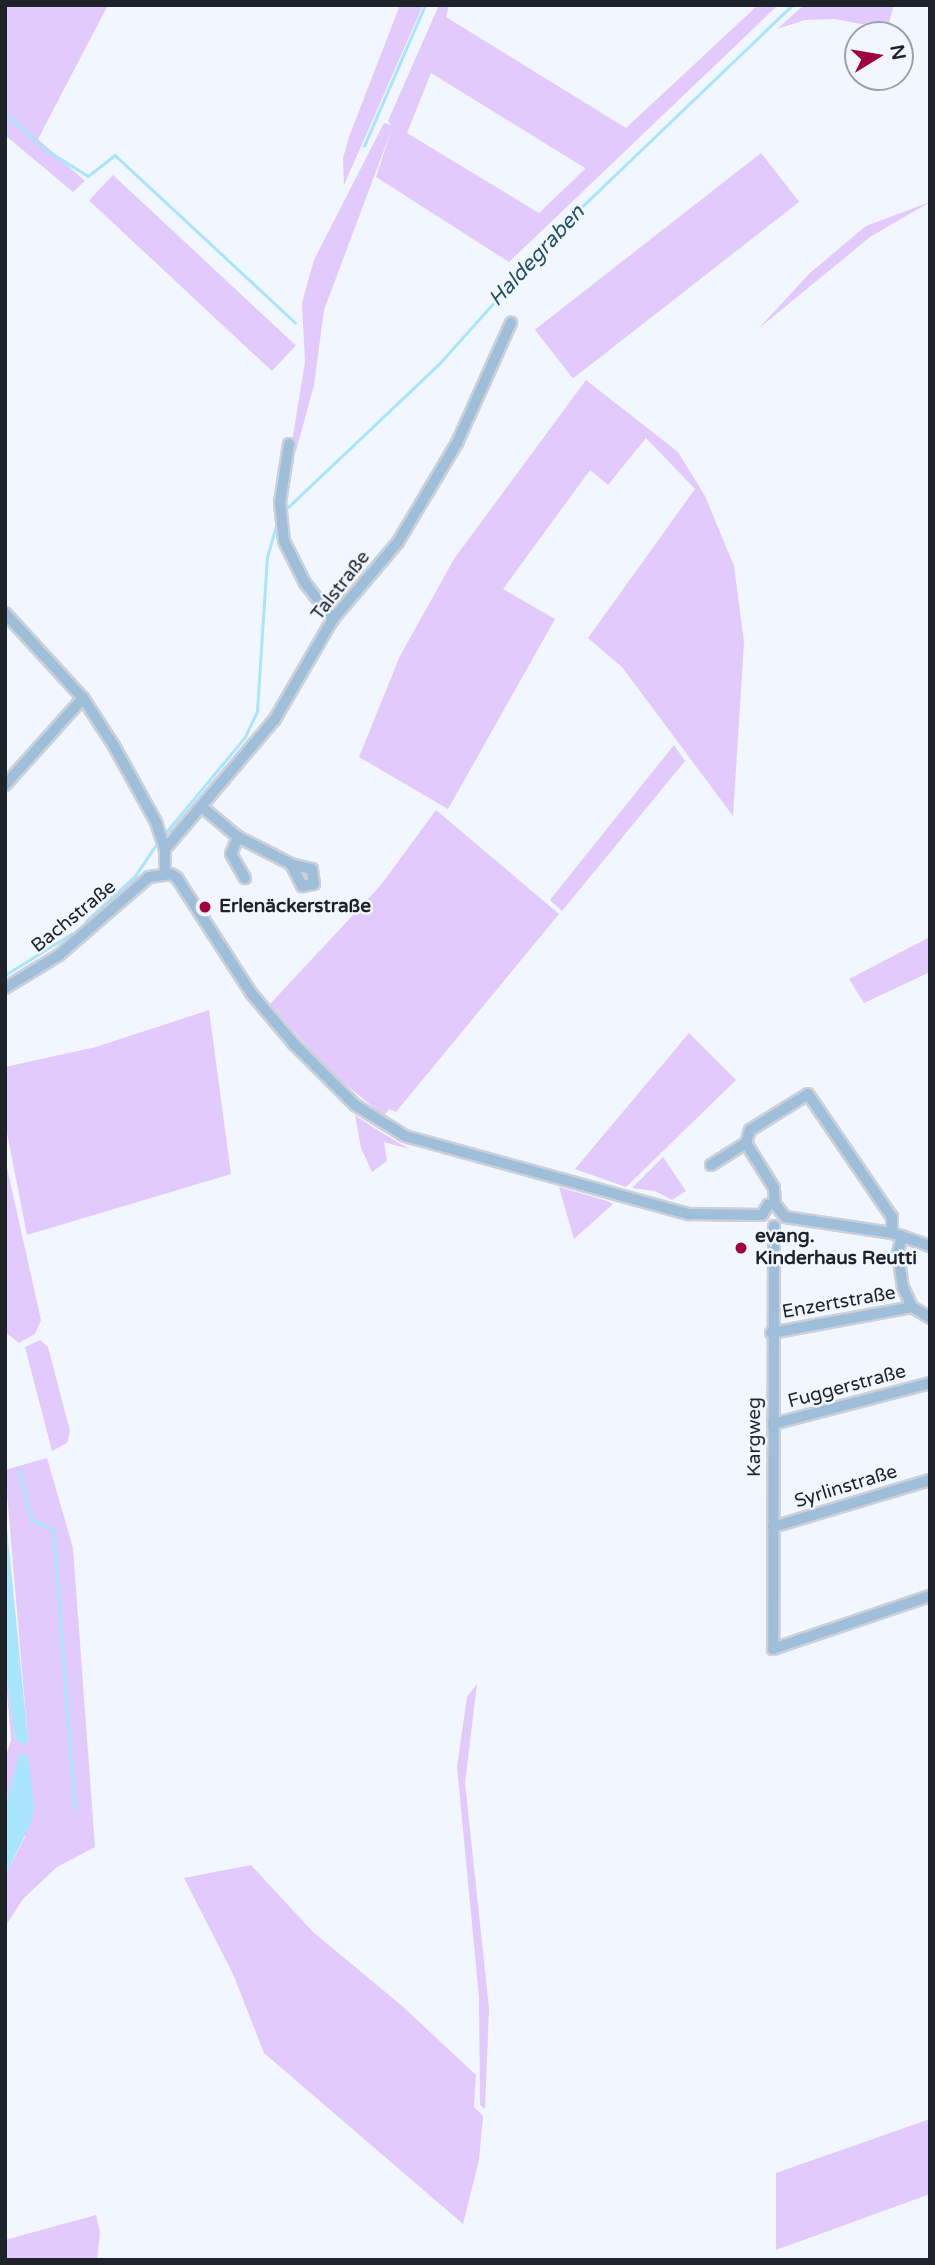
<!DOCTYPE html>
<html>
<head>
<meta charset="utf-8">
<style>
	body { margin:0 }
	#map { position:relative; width:935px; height:2265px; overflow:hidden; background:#f2f6ff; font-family:"Varela Round",sans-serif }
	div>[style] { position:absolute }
	.green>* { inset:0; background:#e2cafc; transform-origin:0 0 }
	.water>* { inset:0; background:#a9e5fd }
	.stream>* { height:2.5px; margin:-1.25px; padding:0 1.25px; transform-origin:1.25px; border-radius:1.25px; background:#a9e5fd }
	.roads { filter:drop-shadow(2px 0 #ccd0d8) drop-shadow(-2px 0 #ccd0d8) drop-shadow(0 2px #ccd0d8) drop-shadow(0 -2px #ccd0d8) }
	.minor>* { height:10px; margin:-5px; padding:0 5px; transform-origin:5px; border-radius:5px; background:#9fbeda }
	.dots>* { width:19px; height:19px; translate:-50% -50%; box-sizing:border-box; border:4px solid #f2f6ff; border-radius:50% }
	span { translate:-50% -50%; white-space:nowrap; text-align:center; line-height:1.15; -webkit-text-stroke:5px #f2f6ff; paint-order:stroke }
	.street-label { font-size:19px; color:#1e2229 }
	.poi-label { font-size:19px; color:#1e2229; font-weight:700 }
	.left { translate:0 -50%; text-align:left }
	.water-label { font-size:21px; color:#235263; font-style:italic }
	.frame { position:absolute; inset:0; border:7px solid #1e2229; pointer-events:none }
	.north { position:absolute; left:844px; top:21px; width:70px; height:70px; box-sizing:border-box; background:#f2f6ff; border:2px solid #9da1a9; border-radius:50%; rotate:79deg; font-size:19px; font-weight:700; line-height:28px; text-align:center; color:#1e2229 }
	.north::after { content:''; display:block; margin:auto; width:24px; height:32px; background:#9f0141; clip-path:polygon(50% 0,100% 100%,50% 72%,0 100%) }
</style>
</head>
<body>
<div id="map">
	<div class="green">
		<i style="clip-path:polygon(5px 5px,108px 5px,38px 139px,85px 181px,73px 192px,5px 135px)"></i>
		<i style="clip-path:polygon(400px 5px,423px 5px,344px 185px,343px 158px,349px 137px)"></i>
		<i style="clip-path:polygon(evenodd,439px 5px,449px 5px,446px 17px,626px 128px,758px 5px,778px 5px,509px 262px,376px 177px,393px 126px,324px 310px,314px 385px,296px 451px,289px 460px,305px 362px,302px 303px,314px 260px,384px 123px,392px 125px,388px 121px,439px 5px,431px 73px,585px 168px,585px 169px,539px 213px,407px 133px,431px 73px)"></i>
		<i style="clip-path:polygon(804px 5px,894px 5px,887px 29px,835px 19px,805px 20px,777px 29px)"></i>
		<i style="left:761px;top:153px;width:62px;height:287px;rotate:52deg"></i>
		<i style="left:113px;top:175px;width:250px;height:35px;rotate:43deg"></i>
		<i style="clip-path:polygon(930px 202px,870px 237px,758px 329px,810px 273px,866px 226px)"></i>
		<i style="clip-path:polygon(586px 380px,678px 452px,705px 496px,734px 566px,744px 642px,733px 816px,622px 667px,588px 638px,695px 489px,646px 438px,608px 485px,590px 470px,503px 589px,555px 619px,448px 809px,359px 757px,400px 656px,454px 559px)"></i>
		<i style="clip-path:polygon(674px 745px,685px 761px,562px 911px,550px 900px)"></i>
		<i style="clip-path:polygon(436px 810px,559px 914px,396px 1112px,389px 1109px,384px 1116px,328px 1070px,270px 1004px,381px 885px)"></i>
		<i style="clip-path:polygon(930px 937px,930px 972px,864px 1003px,849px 979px)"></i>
		<i style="clip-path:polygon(209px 1010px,231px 1174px,27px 1235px,5px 1123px,5px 1067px,96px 1047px)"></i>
		<i style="clip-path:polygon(689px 1033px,736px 1080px,626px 1187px,575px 1169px)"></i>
		<i style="clip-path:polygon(355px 1115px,374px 1128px,409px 1149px,384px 1142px,387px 1161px,372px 1172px,361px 1148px)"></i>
		<i style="clip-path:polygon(663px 1157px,686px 1191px,672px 1200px,655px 1191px,632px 1188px)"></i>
		<i style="clip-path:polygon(5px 1159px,41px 1320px,35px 1334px,19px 1343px,5px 1332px)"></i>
		<i style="clip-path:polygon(559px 1187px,607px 1201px,613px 1204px,574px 1239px)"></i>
		<i style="clip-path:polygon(40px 1340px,48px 1347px,70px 1431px,67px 1443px,52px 1451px,25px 1347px)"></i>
		<i style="clip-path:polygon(47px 1458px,73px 1548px,95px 1847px,57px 1867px,23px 1899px,5px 1927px,5px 1876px,25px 1837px,21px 1753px,5px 1806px,5px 1759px,11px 1740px,5px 1667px,15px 1738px,24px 1746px,28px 1740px,5px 1470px)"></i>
		<i style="clip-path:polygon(477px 1684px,465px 1783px,489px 2008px,485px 2109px,480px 2105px,479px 1997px,457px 1767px,467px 1697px)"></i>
		<i style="clip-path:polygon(251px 1865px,313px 1932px,401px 2005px,476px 2075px,474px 2107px,483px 2116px,479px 2160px,463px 2224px,264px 2053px,233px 1974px,184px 1878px)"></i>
		<i style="clip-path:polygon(930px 2119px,930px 2194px,776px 2250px,776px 2173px)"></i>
		<i style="clip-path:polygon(96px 2215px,100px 2232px,97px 2260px,5px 2260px,5px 2240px)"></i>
	</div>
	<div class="water">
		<i style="clip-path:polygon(5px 1509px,28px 1740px,24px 1746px,15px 1738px,5px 1667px)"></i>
		<i style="clip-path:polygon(20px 1753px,28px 1755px,34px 1805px,32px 1821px,5px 1876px,5px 1806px)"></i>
	</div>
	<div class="stream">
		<i style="left:5px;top:113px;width:54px;rotate:42deg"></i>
		<i style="left:45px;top:149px;width:51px;rotate:32.1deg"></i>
		<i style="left:88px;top:176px;width:34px;rotate:-38deg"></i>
		<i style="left:115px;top:155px;width:246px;rotate:42.9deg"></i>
		<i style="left:364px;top:146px;width:154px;rotate:-66.6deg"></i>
		<i style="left:284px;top:511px;width:212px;rotate:-43.5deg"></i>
		<i style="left:438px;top:365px;width:191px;rotate:-48.2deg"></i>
		<i style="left:565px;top:223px;width:315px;rotate:-43.8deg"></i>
		<i style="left:167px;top:831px;width:122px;rotate:-50.3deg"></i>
		<i style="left:245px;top:737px;width:29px;rotate:-65deg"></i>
		<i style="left:257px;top:711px;width:154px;rotate:-86.3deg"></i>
		<i style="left:267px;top:557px;width:37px;rotate:-74deg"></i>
		<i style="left:86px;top:921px;width:67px;rotate:-42.6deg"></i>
		<i style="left:135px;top:876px;width:36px;rotate:-56deg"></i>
		<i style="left:5px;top:975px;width:78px;rotate:-31.8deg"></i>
		<i style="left:19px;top:1469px;width:53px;rotate:75.7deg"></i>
		<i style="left:32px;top:1520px;width:24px;rotate:24deg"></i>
		<i style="left:54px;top:1530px;width:279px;rotate:85.7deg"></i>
	</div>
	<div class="roads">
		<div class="minor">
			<i style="left:289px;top:444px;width:60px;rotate:98.7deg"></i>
			<i style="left:280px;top:503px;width:38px;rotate:84deg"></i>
			<i style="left:284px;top:541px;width:47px;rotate:63.4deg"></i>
			<i style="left:305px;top:583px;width:46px;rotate:52.1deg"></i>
			<i style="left:5px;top:613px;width:115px;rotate:47.5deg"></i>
			<i style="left:83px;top:698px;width:57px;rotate:57.1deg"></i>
			<i style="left:114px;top:746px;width:87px;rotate:61.1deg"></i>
			<i style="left:156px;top:822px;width:28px;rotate:72deg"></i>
			<i style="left:165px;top:849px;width:24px;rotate:90deg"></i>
			<i style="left:5px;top:785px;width:117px;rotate:-48.1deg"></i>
			<i style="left:202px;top:807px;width:47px;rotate:39.8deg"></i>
			<i style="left:238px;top:837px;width:59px;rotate:27deg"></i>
			<i style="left:291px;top:864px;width:25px;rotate:63deg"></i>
			<i style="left:302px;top:886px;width:12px;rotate:-9deg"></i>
			<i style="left:314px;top:884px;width:15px;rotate:-98deg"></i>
			<i style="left:312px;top:869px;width:22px;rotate:-167deg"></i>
			<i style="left:238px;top:837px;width:18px;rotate:112deg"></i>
			<i style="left:231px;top:854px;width:28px;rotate:60deg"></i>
			<i style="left:165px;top:849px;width:170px;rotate:-49.8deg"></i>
			<i style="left:275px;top:719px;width:116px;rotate:-59.9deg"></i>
			<i style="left:333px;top:619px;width:101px;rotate:-49.8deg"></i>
			<i style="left:398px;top:542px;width:115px;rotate:-59.2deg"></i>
			<i style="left:457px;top:443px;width:132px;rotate:-65.8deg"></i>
			<i style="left:5px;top:988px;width:63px;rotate:-31.4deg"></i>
			<i style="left:59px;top:955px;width:119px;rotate:-40.9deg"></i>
			<i style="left:149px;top:877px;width:22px;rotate:-8deg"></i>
			<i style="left:171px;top:874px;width:7px;rotate:34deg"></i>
			<i style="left:177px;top:878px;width:137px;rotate:57.2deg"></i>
			<i style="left:251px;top:993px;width:67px;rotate:49.9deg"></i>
			<i style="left:294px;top:1044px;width:86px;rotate:45deg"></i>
			<i style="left:355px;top:1105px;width:59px;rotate:31.8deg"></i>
			<i style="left:405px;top:1136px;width:295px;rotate:15.4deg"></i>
			<i style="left:689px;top:1214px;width:73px;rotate:0.8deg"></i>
			<i style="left:711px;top:1165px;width:41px;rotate:-32.2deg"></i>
			<i style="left:775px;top:1204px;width:16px;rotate:-94deg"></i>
			<i style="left:774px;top:1188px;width:53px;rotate:-121.9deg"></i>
			<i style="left:746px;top:1143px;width:14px;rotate:-73deg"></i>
			<i style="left:750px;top:1130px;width:68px;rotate:-31.8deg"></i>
			<i style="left:808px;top:1094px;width:149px;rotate:55.7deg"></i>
			<i style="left:892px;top:1217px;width:16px;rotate:90deg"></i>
			<i style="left:762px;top:1215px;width:12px;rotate:-59deg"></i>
			<i style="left:768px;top:1205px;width:7px;rotate:-8deg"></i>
			<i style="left:775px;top:1204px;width:16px;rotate:52deg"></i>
			<i style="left:785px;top:1217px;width:108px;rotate:8.5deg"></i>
			<i style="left:892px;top:1233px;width:40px;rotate:18.9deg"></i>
			<i style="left:774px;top:1226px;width:423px;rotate:90.1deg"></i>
			<i style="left:773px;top:1649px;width:166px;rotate:-18.7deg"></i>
			<i style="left:902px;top:1236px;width:17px;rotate:103deg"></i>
			<i style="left:898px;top:1253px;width:34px;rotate:82deg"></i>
			<i style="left:903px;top:1287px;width:22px;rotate:66deg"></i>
			<i style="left:912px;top:1307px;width:21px;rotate:31deg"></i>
			<i style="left:771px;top:1333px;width:143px;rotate:-10.4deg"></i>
			<i style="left:773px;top:1424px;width:162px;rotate:-14.6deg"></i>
			<i style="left:773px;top:1527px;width:164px;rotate:-16.7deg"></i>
		</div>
	</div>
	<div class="dots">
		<i style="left:205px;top:907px;background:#9f0141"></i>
		<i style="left:741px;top:1248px;background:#9f0141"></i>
	</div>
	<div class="street-label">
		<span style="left:341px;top:586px;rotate:-52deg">Talstraße</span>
		<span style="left:74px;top:917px;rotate:-39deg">Bachstraße</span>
		<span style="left:839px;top:1303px;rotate:-10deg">Enzertstraße</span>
		<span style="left:847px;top:1387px;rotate:-15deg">Fuggerstraße</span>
		<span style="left:755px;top:1437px;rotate:-90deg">Kargweg</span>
		<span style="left:846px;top:1487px;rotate:-17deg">Syrlinstraße</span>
	</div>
	<div class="poi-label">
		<span class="left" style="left:219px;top:907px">Erlenäckerstraße</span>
		<span class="left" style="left:755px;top:1248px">evang.<br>Kinderhaus Reutti</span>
	</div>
	<div class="water-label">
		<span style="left:537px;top:256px;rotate:-47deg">Haldegraben</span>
	</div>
	<div class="frame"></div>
	<div class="north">N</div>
</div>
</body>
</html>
